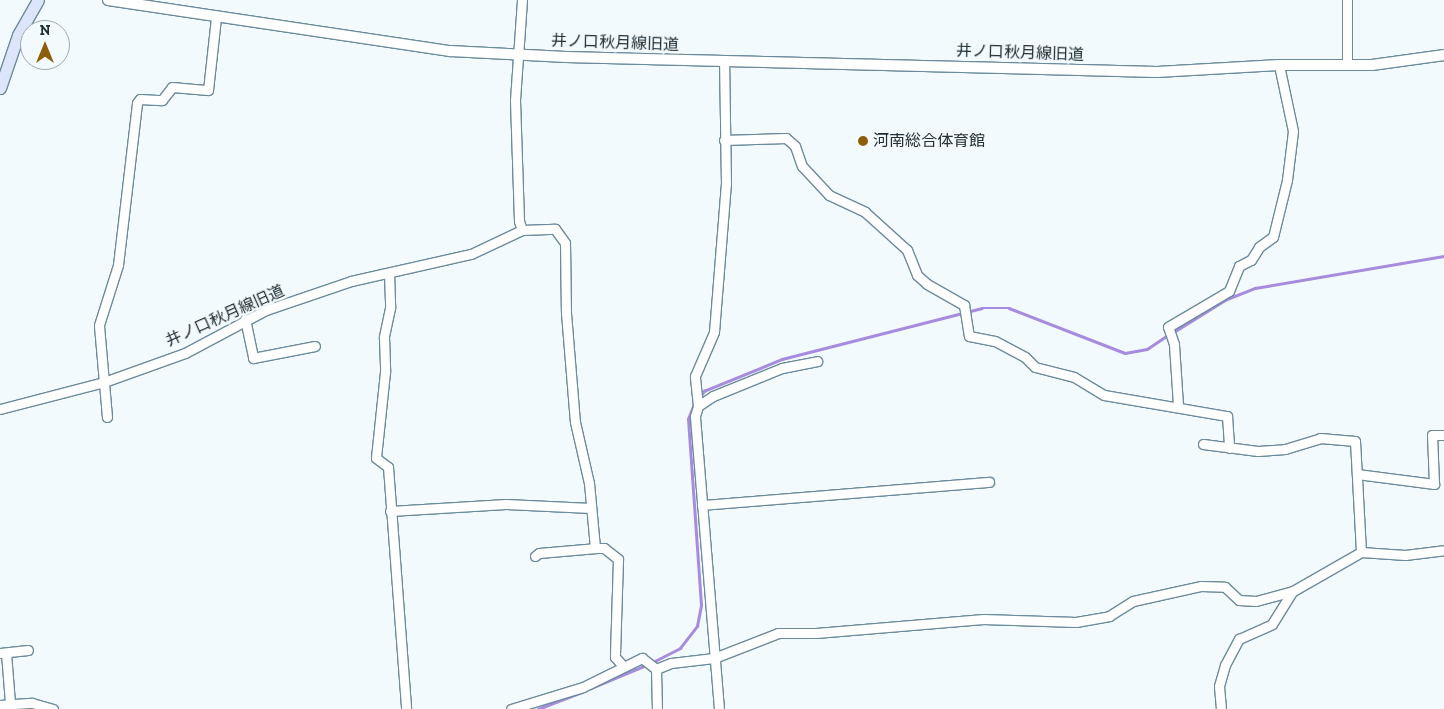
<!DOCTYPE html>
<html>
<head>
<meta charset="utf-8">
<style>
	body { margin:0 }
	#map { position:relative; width:1444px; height:709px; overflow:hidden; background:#f3fafe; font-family:"Zilla Slab","Noto Sans JP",serif }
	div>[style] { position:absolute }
	.stream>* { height:2.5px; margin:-1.25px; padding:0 1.25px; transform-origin:1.25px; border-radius:1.25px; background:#a68bde }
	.roads { filter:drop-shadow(1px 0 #6b8b9d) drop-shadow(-1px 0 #6b8b9d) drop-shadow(0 1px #6b8b9d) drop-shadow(0 -1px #6b8b9d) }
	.minor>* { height:9px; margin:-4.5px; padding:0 4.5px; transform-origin:4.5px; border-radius:4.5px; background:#fff }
	.tertiary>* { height:10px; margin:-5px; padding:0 5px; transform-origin:5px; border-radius:5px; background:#fff }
	.secondary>* { height:11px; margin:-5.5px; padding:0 5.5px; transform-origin:5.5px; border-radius:5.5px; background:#dce5fa }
	.dots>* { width:14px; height:14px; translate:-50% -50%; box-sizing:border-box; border:2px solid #f3fafe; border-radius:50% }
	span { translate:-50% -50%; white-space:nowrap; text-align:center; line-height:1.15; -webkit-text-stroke:5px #f3fafe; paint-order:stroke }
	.street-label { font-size:16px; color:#202e35 }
	.poi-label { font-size:16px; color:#202e35 }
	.left { translate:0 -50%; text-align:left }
	.north { position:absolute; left:20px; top:20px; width:50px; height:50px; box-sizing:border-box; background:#f3fafe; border:1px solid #9fa8ae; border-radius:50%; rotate:0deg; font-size:14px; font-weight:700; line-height:20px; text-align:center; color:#202e35 }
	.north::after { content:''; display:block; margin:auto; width:18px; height:22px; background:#8e5d09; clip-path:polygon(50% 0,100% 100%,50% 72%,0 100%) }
</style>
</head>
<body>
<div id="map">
	<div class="stream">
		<i style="left:1172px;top:333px;width:62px;rotate:-31.9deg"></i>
		<i style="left:1225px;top:300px;width:32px;rotate:-22deg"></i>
		<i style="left:1255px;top:288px;width:192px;rotate:-9.6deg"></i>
		<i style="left:699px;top:398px;width:9px;rotate:-54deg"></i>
		<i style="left:704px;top:391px;width:84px;rotate:-22.3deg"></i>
		<i style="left:782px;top:359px;width:206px;rotate:-14.3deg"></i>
		<i style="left:982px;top:308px;width:27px"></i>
		<i style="left:1009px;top:308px;width:124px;rotate:21.2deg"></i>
		<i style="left:1125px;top:353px;width:22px;rotate:-10deg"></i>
		<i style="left:1147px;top:349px;width:25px;rotate:-34deg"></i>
		<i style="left:651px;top:663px;width:33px;rotate:-27deg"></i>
		<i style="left:680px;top:648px;width:28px;rotate:-52deg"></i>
		<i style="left:697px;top:626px;width:21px;rotate:-79deg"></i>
		<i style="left:701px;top:605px;width:186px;rotate:-94deg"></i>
		<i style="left:688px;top:419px;width:16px;rotate:-68deg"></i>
		<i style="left:589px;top:689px;width:62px;rotate:-22.8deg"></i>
		<i style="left:538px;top:709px;width:47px;rotate:-21.1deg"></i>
	</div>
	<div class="roads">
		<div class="minor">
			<i style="left:522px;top:0;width:100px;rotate:94deg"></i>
			<i style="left:515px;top:100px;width:121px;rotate:88.1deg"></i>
			<i style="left:519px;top:221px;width:9px;rotate:72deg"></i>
			<i style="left:1347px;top:65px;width:65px;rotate:-90deg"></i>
			<i style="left:724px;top:140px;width:62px;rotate:-1.8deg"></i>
			<i style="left:786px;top:138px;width:12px;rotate:42deg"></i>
			<i style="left:795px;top:146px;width:21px;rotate:71deg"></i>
			<i style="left:802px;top:166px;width:40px;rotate:47deg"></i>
			<i style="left:829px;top:195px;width:40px;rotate:25deg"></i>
			<i style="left:865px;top:212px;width:57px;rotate:42.1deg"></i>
			<i style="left:907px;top:250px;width:27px;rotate:68deg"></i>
			<i style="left:917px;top:275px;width:13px;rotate:42deg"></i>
			<i style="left:927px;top:284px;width:43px;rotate:29.6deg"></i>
			<i style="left:964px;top:305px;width:31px;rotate:81deg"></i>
			<i style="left:969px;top:336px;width:26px;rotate:11deg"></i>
			<i style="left:995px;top:341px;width:34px;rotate:28deg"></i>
			<i style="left:1025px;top:357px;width:14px;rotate:45deg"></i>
			<i style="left:1035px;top:367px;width:40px;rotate:14.4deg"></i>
			<i style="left:1074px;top:377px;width:35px;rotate:31deg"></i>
			<i style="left:1104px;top:395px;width:125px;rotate:9.7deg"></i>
			<i style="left:1227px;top:416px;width:32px;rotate:86deg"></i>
			<i style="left:389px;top:273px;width:35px;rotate:88deg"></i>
			<i style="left:390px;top:308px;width:30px;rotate:102deg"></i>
			<i style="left:384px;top:337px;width:35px;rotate:88deg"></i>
			<i style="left:385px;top:372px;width:86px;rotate:96deg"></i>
			<i style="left:376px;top:458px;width:15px;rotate:37deg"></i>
			<i style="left:388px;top:467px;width:243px;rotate:85.7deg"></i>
			<i style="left:245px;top:319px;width:40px;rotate:78deg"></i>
			<i style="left:253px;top:358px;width:63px;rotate:-11deg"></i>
			<i style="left:1178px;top:405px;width:61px;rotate:-93.8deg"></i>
			<i style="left:1174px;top:344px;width:18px;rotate:-109deg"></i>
			<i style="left:1168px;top:327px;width:71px;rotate:-30.5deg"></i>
			<i style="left:1229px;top:291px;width:27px;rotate:-68deg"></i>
			<i style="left:1239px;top:266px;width:13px;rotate:-27deg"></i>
			<i style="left:1251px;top:260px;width:15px;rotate:-58deg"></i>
			<i style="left:1259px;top:247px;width:17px;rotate:-36deg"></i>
			<i style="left:1273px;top:237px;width:59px;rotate:-76.2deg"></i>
			<i style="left:1287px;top:180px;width:49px;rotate:-83deg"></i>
			<i style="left:1293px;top:131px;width:67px;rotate:-102deg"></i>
			<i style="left:698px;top:406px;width:30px;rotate:-96deg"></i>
			<i style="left:695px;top:376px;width:48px;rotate:-66.6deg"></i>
			<i style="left:714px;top:332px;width:148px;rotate:-85.4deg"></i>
			<i style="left:726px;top:184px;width:123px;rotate:-90.9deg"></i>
			<i style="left:0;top:409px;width:107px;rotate:-14.6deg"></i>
			<i style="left:104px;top:382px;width:86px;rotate:-19.7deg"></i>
			<i style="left:185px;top:353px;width:92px;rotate:-28deg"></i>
			<i style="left:266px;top:310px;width:90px;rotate:-18.8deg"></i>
			<i style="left:351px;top:281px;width:123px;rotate:-12.7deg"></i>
			<i style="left:471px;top:254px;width:56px;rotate:-25.2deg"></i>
			<i style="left:522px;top:230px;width:33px;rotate:-2deg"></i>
			<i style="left:555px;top:229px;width:17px;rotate:54deg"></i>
			<i style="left:565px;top:243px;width:70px;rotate:89.2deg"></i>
			<i style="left:566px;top:313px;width:109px;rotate:85.3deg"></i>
			<i style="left:575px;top:422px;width:63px;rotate:77.1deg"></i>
			<i style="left:589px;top:483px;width:65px;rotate:84.7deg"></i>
			<i style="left:595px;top:548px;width:9px"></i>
			<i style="left:604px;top:548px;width:18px;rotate:38deg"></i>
			<i style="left:618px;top:559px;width:98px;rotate:91.8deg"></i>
			<i style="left:615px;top:657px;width:12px;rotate:48deg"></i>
			<i style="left:107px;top:417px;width:92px;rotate:-95deg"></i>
			<i style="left:99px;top:325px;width:63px;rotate:-72.4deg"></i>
			<i style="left:118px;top:265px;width:163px;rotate:-83.3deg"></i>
			<i style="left:137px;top:103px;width:5px;rotate:-53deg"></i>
			<i style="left:140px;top:99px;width:22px;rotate:3deg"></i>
			<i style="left:162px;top:100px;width:16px;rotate:-52deg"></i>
			<i style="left:172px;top:87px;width:36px;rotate:5deg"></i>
			<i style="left:208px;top:90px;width:73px;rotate:-83.7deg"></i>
			<i style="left:1203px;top:444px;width:55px;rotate:7.3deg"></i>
			<i style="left:1258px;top:451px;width:27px;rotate:-4deg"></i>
			<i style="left:1285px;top:449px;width:37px;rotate:-17deg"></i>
			<i style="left:1320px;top:438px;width:35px;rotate:5deg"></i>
			<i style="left:1355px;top:441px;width:111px;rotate:86.9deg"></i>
			<i style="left:1357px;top:474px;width:78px;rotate:7.4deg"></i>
			<i style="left:1434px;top:484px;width:49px;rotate:-92.3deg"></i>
			<i style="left:1432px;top:435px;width:12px"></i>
			<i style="left:702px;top:505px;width:288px;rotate:-4.6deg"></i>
			<i style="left:390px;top:511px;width:116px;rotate:-3.5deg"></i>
			<i style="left:506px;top:504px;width:85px;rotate:2.7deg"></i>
			<i style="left:535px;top:556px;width:5px;rotate:-37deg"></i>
			<i style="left:539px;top:553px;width:58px;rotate:-4.9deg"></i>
			<i style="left:0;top:653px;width:28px;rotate:-6deg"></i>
			<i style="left:6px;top:653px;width:50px;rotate:85.4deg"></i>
			<i style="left:656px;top:669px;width:16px;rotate:-22deg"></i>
			<i style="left:671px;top:663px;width:43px;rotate:-6.6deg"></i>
			<i style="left:714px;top:658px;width:69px;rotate:-21.3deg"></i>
			<i style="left:778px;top:633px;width:38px"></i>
			<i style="left:816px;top:633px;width:168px;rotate:-4.8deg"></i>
			<i style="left:983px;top:619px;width:93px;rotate:1.8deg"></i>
			<i style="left:1076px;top:622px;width:34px;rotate:-10deg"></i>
			<i style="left:1109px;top:616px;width:28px;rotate:-32deg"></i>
			<i style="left:1133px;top:601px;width:70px;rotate:-12.4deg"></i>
			<i style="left:1201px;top:586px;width:24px;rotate:2deg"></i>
			<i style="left:1225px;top:587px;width:19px;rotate:43deg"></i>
			<i style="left:1239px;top:600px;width:17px;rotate:3deg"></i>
			<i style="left:1256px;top:601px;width:38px;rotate:-15deg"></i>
			<i style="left:1293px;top:591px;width:78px;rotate:-29.8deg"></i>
			<i style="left:1361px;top:552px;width:44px;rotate:3.9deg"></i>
			<i style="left:1405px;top:555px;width:39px;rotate:-7deg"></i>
			<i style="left:0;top:705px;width:32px;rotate:-4deg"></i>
			<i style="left:32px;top:703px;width:22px;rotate:16deg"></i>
			<i style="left:511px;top:709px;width:75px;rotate:-17deg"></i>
			<i style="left:583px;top:687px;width:66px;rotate:-26.2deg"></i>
			<i style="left:642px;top:658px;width:18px;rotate:38deg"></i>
			<i style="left:656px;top:669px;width:40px;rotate:88.6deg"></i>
			<i style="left:719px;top:709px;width:294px;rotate:-94.7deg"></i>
			<i style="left:695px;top:416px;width:10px;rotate:-73deg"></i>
			<i style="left:698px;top:406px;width:18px;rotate:-34deg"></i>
			<i style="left:713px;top:396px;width:74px;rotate:-22.1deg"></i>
			<i style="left:782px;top:368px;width:36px;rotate:-11deg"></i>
			<i style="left:1221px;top:709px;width:23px;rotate:-95deg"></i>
			<i style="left:1219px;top:686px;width:22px;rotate:-74deg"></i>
			<i style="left:1225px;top:665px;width:30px;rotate:-62deg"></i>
			<i style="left:1239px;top:639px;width:36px;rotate:-24deg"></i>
			<i style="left:1272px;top:624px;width:39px;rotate:-58deg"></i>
		</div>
		<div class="tertiary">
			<i style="left:108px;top:0;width:346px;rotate:8.5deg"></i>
			<i style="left:450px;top:51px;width:116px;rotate:3deg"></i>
			<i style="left:566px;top:57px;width:591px;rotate:1.45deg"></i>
			<i style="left:1157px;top:72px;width:122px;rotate:-3.3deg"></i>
			<i style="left:1279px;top:65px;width:93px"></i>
			<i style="left:1372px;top:65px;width:73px;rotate:-7.9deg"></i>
		</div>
		<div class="secondary">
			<i style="left:0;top:88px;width:56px;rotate:-71.2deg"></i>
			<i style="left:18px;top:35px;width:40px;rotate:-60.3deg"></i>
		</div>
	</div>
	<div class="dots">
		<i style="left:863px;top:141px;background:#8e5d09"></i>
	</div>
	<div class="street-label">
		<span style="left:615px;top:43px;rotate:2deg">井ノ口秋月線旧道</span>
		<span style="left:1020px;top:53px;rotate:2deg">井ノ口秋月線旧道</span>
		<span style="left:225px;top:316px;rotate:-24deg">井ノ口秋月線旧道</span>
	</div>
	<div class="poi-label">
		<span class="left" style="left:873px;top:141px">河南総合体育館</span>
	</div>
	<div class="north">N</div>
</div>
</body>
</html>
